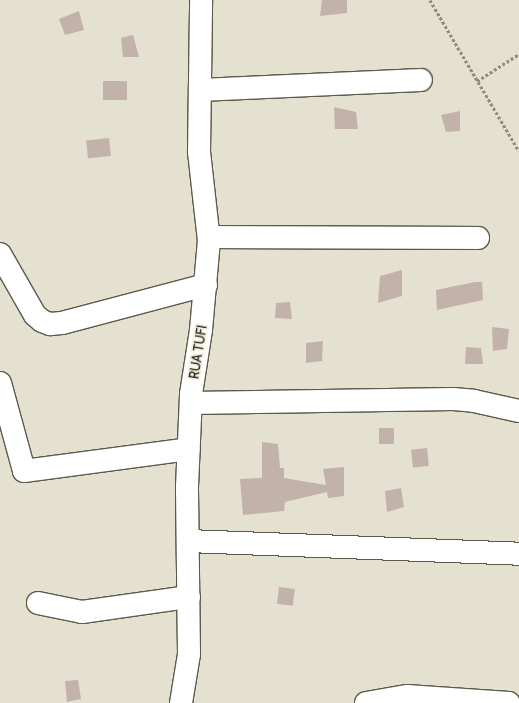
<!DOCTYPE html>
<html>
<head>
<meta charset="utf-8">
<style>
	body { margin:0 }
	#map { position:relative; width:519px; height:703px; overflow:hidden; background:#e5e1d0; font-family:Cabin,sans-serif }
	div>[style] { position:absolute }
	.building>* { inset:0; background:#c3b2aa; transform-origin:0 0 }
	.path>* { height:2.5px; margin-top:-1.25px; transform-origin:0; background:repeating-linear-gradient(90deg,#8f8c80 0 3px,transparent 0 5px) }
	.roads { filter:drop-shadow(1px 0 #5d594b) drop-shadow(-1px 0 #5d594b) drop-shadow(0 1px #5d594b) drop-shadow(0 -1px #5d594b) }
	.minor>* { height:22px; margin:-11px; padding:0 11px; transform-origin:11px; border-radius:11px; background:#fff }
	span { translate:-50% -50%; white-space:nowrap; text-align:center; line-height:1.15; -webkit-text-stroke:3.5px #f3eedd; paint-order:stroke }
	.street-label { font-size:13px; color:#16140e }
</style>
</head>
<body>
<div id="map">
	<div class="building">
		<i style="clip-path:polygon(322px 0,347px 0,347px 13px,320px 16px)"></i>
		<i style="clip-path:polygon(79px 11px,84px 30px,65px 35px,59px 19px)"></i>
		<i style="clip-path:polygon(133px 35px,139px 57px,123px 57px,121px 38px)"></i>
		<i style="left:127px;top:81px;width:19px;height:24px;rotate:90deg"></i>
		<i style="clip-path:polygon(334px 107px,356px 112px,358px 129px,335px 129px)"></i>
		<i style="clip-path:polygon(460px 111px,460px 131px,446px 132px,441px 115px)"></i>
		<i style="left:109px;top:138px;width:18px;height:23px;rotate:84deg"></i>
		<i style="clip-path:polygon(402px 270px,402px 296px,378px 303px,380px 276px)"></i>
		<i style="clip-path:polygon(475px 282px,482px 282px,483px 300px,437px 310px,436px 290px)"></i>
		<i style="clip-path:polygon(290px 302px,292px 319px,275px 318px,276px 303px)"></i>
		<i style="clip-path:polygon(492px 327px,509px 329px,507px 349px,493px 351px)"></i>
		<i style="clip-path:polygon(323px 341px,322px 361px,306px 363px,306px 343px)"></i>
		<i style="clip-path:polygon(466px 347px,481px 348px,483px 364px,465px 364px)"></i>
		<i style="left:379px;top:428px;width:15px;height:16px"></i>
		<i style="clip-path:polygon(262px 442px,278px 444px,280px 468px,284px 468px,284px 478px,326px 485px,323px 469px,344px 467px,344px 496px,328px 498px,327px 492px,285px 502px,284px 511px,243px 515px,240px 479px,262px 478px)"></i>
		<i style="left:427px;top:448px;width:18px;height:16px;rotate:84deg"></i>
		<i style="clip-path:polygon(401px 488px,404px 507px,387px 512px,385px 491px)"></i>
		<i style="left:279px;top:587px;width:16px;height:17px;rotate:7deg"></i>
		<i style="clip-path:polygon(78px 680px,81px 699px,67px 702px,65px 681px)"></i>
	</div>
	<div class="path">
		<i style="left:430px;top:0;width:175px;rotate:59.5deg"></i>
		<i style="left:477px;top:81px;width:50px;rotate:-32.7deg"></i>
	</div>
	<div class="roads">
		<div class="minor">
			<i style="left:200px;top:90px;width:221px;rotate:-2.6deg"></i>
			<i style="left:209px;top:237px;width:269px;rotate:0.2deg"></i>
			<i style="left:0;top:254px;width:70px;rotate:60.2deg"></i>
			<i style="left:35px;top:315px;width:9px;rotate:41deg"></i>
			<i style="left:42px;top:321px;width:9px;rotate:21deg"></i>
			<i style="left:50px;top:324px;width:12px;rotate:-5deg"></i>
			<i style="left:62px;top:323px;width:149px;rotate:-14.8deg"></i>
			<i style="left:0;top:383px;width:91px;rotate:74.7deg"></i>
			<i style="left:24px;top:471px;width:166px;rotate:-7.6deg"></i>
			<i style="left:191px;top:403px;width:262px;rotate:-0.9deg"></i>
			<i style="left:453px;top:399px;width:21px;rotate:5deg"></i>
			<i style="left:474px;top:401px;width:46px;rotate:12.5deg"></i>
			<i style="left:188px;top:541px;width:331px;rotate:2.2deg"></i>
			<i style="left:38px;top:603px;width:45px;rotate:11.6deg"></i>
			<i style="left:82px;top:612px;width:108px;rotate:-8deg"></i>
			<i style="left:181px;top:703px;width:50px;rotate:-80.7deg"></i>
			<i style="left:189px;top:654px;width:167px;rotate:-90.7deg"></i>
			<i style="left:187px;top:487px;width:93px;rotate:-87.5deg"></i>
			<i style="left:191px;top:394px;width:65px;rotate:-81.1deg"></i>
			<i style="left:201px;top:330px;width:89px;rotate:-84.9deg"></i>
			<i style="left:209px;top:241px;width:90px;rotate:-96.4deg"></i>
			<i style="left:199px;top:152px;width:152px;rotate:-89.2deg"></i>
			<i style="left:366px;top:703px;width:42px;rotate:-9.7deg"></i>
			<i style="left:407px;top:696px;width:102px;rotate:3.9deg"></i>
		</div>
	</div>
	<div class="street-label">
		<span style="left:198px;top:352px;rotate:-81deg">RUA TUFI</span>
	</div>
</div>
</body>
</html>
